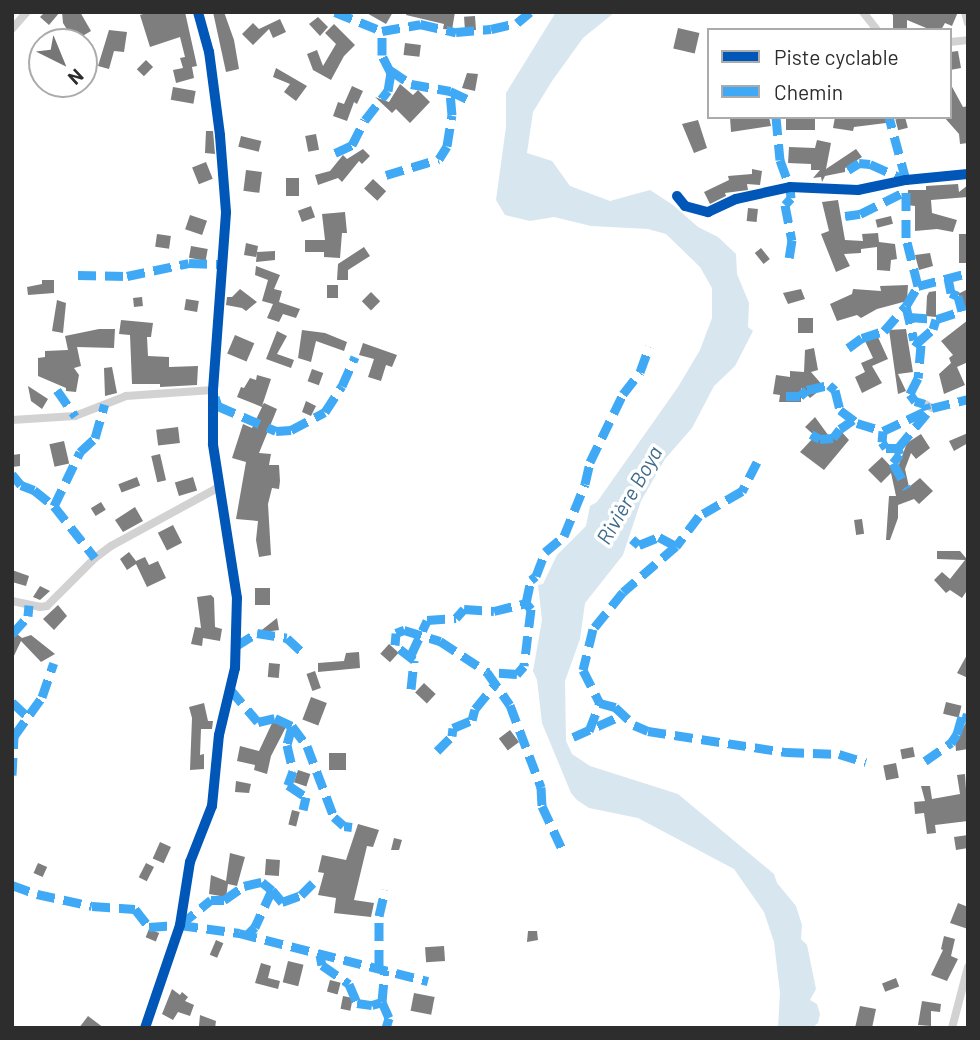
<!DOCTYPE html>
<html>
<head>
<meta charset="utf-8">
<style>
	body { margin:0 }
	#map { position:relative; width:980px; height:1040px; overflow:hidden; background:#fff; font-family:Barlow,sans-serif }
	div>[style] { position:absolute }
	.water>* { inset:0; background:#d8e6f0 }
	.building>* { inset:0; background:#7e7e7e; transform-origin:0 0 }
	.minor>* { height:8px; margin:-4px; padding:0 4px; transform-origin:4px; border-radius:4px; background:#d2d2d2 }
	.quiet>* { height:9px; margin-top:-4.5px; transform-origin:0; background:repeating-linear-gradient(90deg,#3fa9f5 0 18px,transparent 0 27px) }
	.cycleway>* { height:10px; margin:-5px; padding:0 5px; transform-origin:5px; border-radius:5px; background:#0057b8 }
	span { translate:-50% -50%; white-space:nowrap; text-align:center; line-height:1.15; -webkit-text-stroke:7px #fff; paint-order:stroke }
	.water-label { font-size:21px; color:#3e6b8c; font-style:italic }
	.frame { position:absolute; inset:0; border:14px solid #2d2d2d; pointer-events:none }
	.legend { position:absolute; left:707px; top:28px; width:245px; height:91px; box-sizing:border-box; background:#fff; border:2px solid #ababab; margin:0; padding:9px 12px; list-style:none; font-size:21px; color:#2d2d2d }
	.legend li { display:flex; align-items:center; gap:14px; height:35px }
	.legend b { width:35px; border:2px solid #ababab }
	.north { position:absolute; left:28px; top:28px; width:70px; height:70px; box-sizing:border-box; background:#fff; border:2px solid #ababab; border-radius:50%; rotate:137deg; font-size:19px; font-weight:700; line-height:28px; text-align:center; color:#2d2d2d }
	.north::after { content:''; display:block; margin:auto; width:24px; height:32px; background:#767676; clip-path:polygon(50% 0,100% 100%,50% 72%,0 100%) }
</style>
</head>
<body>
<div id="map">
	<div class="water">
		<i style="clip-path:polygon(556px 12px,615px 12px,583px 38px,552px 81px,533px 112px,527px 153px,552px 161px,570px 186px,610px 201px,650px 190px,673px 205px,698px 227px,718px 237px,736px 254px,737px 274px,749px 303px,748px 327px,753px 331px,735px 366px,714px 386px,692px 428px,665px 459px,641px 501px,623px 555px,585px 603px,580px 639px,565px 681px,566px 741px,572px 754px,590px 766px,678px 794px,774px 874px,777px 883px,796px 906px,802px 925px,801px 939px,807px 945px,816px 989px,810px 1000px,817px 1004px,820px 1014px,818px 1023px,812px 1028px,778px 1028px,780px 993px,774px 942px,764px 912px,734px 869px,638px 818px,589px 808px,577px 800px,571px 793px,542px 723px,537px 680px,533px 671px,542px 620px,538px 585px,543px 584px,557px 555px,586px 526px,590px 506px,597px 502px,678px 387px,700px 350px,712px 318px,712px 288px,700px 267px,666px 234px,648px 229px,591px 226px,554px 217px,530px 221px,505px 215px,496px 200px,506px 127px,506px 93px)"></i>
	</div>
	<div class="building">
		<i style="clip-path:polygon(45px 12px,60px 12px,49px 25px,40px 17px)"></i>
		<i style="clip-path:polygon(62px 12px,80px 12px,91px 31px,74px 41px,63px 23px)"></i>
		<i style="clip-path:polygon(149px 12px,185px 12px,197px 66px,192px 67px,194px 78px,176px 83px,173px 70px,183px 68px,180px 58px,185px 57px,180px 37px,150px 47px,140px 15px)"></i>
		<i style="clip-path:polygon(213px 12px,224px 12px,234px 40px,239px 69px,226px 72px)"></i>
		<i style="clip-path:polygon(365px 12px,393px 12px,386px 24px)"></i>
		<i style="clip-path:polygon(407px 12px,455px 12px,452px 30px,443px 29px,444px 24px,406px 15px)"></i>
		<i style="clip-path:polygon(888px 12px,958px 12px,952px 26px,945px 23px,941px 30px,931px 30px,907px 20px,907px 30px,893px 30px,893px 15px)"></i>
		<i style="left:475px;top:16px;width:14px;height:11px;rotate:86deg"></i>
		<i style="clip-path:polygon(318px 17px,328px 27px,320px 36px,309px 24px)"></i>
		<i style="clip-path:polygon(280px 19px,286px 32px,273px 38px,269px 29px,253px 45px,242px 34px,253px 23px,259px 29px)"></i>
		<i style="clip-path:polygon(334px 24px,355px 45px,344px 56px,331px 80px,313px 70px,307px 54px,317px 50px,323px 66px,336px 44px,325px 33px)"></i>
		<i style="left:678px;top:28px;width:22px;height:21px;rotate:13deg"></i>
		<i style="clip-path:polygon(109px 30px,127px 32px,124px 52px,114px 51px,109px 69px,98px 66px)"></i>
		<i style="left:405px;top:43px;width:16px;height:12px;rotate:7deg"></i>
		<i style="clip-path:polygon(958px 51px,961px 68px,950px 70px,950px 52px)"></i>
		<i style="left:146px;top:60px;width:10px;height:13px;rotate:45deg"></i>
		<i style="clip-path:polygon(276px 68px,307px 86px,296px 101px,284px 92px,290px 84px,273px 77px)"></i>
		<i style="clip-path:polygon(467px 73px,478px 74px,475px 91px,462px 88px)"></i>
		<i style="clip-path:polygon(950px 83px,963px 107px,968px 106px,968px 143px,960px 144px,959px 134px,944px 117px,950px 117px)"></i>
		<i style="clip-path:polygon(400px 84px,413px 95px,418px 90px,430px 102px,410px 123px,396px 109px,392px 113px,375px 97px,389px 102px)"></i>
		<i style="clip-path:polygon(352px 86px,363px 91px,357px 104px,354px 102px,347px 121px,333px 116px,338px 102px,344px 104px)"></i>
		<i style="left:173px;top:87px;width:23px;height:13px;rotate:10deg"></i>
		<i style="clip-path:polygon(730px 117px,769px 117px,771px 126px,731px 132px)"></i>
		<i style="left:786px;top:117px;width:29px;height:13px"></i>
		<i style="clip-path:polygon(835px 117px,886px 118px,886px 123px,854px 127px,853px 131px,833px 128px)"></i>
		<i style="left:905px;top:117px;width:11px;height:10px;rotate:75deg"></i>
		<i style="clip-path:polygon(698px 120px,707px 148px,694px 153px,682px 124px)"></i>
		<i style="clip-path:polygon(206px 131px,213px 131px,215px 154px,205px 153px)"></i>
		<i style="left:316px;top:134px;width:16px;height:11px;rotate:79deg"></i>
		<i style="left:241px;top:136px;width:21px;height:11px;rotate:14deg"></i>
		<i style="clip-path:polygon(817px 140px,831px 143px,826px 169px,856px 149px,862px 157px,845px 168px,845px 172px,825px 176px,822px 182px,821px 177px,813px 178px,820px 170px,811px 170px,811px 164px,788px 163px,789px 147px,815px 148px)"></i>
		<i style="clip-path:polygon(363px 149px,370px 156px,362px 164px,359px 161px,342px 182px,338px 178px,318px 185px,315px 175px,330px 171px,343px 155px,347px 159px)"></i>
		<i style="left:206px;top:162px;width:18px;height:15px;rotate:68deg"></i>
		<i style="clip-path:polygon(752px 169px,762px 171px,760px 185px,747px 184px,748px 190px,725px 193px,726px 196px,710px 204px,704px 192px,729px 180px,728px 176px,752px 174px)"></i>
		<i style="left:246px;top:170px;width:16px;height:21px;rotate:7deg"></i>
		<i style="left:286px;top:178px;width:13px;height:18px"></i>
		<i style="left:373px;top:179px;width:18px;height:13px;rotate:43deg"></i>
		<i style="clip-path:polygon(958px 184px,959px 192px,968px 185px,968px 197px,931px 200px,932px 213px,957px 220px,953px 232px,937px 229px,915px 231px,915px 206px,907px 205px,908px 190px,926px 190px,926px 186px)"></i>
		<i style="clip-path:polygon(838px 200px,845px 240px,863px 241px,862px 234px,878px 233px,879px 242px,895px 244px,897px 259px,891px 260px,890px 271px,877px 270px,877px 247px,861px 249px,861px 253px,844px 254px,850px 266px,836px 272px,821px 234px,829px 231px,822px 202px)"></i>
		<i style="left:311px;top:206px;width:12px;height:14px;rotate:70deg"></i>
		<i style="left:748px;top:208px;width:10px;height:13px;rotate:6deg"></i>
		<i style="clip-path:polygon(345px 212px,347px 233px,342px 233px,340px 258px,324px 257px,324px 252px,305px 252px,305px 240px,325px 240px,322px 214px)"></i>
		<i style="left:190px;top:215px;width:18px;height:15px;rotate:19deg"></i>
		<i style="left:891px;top:216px;width:8px;height:16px;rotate:76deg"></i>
		<i style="left:157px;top:234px;width:14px;height:13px;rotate:8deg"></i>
		<i style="left:959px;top:234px;width:9px;height:29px"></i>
		<i style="clip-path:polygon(246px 243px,258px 246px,257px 252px,275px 251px,275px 260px,256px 262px,257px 252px,256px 257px,244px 255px)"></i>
		<i style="left:191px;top:246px;width:17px;height:12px;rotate:10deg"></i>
		<i style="clip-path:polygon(364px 247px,370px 256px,348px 270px,348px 280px,337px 280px,338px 264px)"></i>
		<i style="left:761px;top:248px;width:14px;height:8px;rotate:51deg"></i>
		<i style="clip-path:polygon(930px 253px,933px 266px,919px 270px,915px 255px)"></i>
		<i style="clip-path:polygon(256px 266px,280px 275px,274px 289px,282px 291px,279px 302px,300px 309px,296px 318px,283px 314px,279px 322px,267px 318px,273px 304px,262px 301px,268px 280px,255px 275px)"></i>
		<i style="clip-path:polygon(42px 280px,54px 280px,54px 293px,28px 295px,27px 287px,42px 284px)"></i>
		<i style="left:327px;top:285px;width:11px;height:13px"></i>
		<i style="clip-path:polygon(908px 285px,907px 301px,877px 309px,861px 318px,857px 315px,837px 321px,830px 304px,852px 294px,853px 289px,881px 291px,880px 286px)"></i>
		<i style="clip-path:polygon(240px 289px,257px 302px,246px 311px,242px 308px,226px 305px,227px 297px,232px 297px)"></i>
		<i style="clip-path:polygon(801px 289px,805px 299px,788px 304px,783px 293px)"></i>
		<i style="clip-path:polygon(968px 289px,968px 313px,958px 294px)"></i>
		<i style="clip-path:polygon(936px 291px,936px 317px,926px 316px,927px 296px,929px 292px)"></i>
		<i style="left:371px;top:292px;width:13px;height:13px;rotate:45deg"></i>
		<i style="left:142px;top:297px;width:9px;height:9px;rotate:84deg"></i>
		<i style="left:186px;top:299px;width:13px;height:11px;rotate:9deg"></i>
		<i style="clip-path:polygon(57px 300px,66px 303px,63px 333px,52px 331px)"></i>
		<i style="left:798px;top:318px;width:15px;height:15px"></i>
		<i style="clip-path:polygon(121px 320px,153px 323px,151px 337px,147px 337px,148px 356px,169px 357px,169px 367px,198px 366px,197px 385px,160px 387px,160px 384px,132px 384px,130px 335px,119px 334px)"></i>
		<i style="clip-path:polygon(968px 320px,968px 362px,957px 367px,965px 385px,944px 394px,939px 374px,951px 363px,949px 358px,953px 355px,941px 341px)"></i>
		<i style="clip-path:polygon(99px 329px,115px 329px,114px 348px,77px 347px,81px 366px,74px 368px,79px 375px,76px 392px,66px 391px,66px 388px,38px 376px,38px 358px,45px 357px,45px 351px,68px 350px,65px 336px)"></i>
		<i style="clip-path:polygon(906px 329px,913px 372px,898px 374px,906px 391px,898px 394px,889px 330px)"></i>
		<i style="clip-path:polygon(302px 330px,325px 333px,347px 342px,344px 351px,316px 341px,311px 362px,298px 358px)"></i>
		<i style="clip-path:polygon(277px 331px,287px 336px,277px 354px,294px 360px,291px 368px,266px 359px)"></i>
		<i style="left:235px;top:335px;width:21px;height:20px;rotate:23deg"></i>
		<i style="clip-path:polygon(877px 335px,888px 359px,872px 366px,882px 383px,862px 393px,855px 377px,865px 372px,861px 363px,873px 358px,865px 341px)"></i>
		<i style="clip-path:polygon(363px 343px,397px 355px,392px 367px,386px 365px,381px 381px,368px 377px,374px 359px,359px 355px)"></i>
		<i style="clip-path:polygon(814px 348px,818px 370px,811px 372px,824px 387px,810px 398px,801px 388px,801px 402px,779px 402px,780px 395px,773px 394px,776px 375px,790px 377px,790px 371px,804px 372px,805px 350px)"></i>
		<i style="clip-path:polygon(112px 367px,117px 393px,105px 396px,104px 368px)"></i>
		<i style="left:312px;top:369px;width:12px;height:13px;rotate:20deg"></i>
		<i style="clip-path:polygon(257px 375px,271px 379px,262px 406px,264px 403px,277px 409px,259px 453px,271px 454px,269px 465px,279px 465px,280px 481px,279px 489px,272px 488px,268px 504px,271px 555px,259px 557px,256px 540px,258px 521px,236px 519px,246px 462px,232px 458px,243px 424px,252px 428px,262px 407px,237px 397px,241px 387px,244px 388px,250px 378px,256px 380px)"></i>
		<i style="clip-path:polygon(28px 386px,48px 399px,42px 409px,31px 401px)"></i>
		<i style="clip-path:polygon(306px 401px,316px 406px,311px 416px,302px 412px)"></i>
		<i style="clip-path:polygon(815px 417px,831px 439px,840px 430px,849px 440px,824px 470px,800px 452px,815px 436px,805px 427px)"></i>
		<i style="left:178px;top:427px;width:16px;height:22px;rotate:83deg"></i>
		<i style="clip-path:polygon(968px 433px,968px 443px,954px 451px,949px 441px)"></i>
		<i style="clip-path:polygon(921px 434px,930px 448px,916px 459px,911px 453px,905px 469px,909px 487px,920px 478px,933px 491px,919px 504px,914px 499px,898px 505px,898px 518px,890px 540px,886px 540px,889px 496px,896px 496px,891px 473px,881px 483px,868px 470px,882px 457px,896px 472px,907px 443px)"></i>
		<i style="left:64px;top:441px;width:23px;height:15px;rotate:77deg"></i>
		<i style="clip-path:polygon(20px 454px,20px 466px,12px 467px,12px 455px)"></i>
		<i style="left:160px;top:454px;width:27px;height:9px;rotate:77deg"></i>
		<i style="left:137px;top:477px;width:9px;height:20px;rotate:69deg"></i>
		<i style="left:193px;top:477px;width:14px;height:19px;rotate:73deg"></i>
		<i style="left:101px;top:502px;width:9px;height:12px;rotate:58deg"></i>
		<i style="clip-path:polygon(135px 507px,143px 521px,123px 532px,115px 520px)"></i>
		<i style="left:862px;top:519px;width:15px;height:8px;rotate:82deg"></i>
		<i style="left:173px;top:525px;width:20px;height:17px;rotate:63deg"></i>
		<i style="clip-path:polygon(937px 551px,960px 551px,966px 558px,968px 556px,968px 589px,962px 598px,950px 590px,946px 593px,934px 580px,942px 572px,950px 579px,965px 560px,937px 559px)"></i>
		<i style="clip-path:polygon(129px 552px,136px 561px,145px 557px,149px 565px,158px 561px,166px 578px,147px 587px,136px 564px,127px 570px,120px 559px)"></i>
		<i style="clip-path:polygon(12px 570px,29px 576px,26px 586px,12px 582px)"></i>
		<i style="clip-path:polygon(40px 586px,50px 591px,40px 600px,33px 597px)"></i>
		<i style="left:255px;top:588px;width:15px;height:17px"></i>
		<i style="clip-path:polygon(211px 595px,214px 598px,215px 627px,222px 629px,220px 641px,203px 638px,202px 646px,191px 644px,195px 627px,201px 628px,197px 597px)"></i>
		<i style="clip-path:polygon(58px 605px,67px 616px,54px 630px,43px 619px)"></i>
		<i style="clip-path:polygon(277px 618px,279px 630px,258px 633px)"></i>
		<i style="clip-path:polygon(17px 634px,22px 638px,31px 635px,55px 654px,41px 662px,21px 641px,12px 660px,12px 638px)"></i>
		<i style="left:389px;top:644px;width:13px;height:13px;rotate:42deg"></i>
		<i style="clip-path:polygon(359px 652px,360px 668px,318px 672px,318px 663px,344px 661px,346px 653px)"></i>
		<i style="clip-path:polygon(968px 653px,968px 678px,957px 673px)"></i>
		<i style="left:269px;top:663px;width:11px;height:14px;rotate:5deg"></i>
		<i style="left:315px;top:671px;width:18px;height:9px;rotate:71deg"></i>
		<i style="left:424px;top:683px;width:16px;height:13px;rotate:43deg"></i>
		<i style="left:311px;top:697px;width:17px;height:24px;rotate:21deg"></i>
		<i style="left:946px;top:702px;width:16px;height:12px;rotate:14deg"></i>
		<i style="clip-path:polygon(204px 703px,208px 721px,213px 721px,212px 729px,201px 729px,200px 755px,204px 754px,204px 769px,190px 770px,192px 718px,189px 707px)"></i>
		<i style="clip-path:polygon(968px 718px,968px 749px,956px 751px,955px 739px,958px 739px)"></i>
		<i style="clip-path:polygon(273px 721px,286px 727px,271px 756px,267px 774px,254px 770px,255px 765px,237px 761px,240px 746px,259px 751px)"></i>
		<i style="left:510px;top:730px;width:15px;height:14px;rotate:53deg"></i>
		<i style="left:913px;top:747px;width:10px;height:13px;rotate:79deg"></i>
		<i style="left:329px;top:753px;width:17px;height:17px"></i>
		<i style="left:896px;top:763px;width:15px;height:13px;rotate:79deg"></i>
		<i style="left:298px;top:770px;width:13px;height:13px;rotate:18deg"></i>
		<i style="clip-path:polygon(965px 774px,968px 821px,935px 825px,936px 833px,927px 834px,924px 813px,915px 814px,914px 802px,925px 801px,921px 786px,930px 786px,932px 799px,960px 794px,957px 775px)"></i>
		<i style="clip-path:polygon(236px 781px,251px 784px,249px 793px,235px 792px)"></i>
		<i style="left:292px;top:810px;width:8px;height:15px;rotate:14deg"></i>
		<i style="clip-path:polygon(358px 824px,379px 830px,373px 847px,367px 846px,354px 900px,374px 903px,371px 917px,334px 913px,336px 898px,318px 895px,324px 873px,318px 872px,322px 855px,346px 860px)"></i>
		<i style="clip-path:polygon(968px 835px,968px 848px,956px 850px,954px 837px)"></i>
		<i style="clip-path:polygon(394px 838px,402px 840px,399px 850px,391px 850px)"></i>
		<i style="left:160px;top:842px;width:12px;height:18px;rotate:24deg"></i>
		<i style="clip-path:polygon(230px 853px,245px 857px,237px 886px,228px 884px,226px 897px,209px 894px,211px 875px,226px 881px)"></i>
		<i style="left:266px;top:859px;width:14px;height:16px;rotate:4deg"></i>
		<i style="left:38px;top:863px;width:10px;height:11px;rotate:24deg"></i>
		<i style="left:146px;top:863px;width:9px;height:16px;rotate:27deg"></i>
		<i style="clip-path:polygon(958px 903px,968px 907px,968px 929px,950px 923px)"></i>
		<i style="left:149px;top:929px;width:11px;height:9px;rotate:22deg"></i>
		<i style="clip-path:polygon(528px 931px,537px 931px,538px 940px,527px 942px)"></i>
		<i style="clip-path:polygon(944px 936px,955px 939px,951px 956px,958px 959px,947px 981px,931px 975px,943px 950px,941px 949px)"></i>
		<i style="left:216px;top:940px;width:8px;height:16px;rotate:23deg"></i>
		<i style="left:444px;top:946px;width:15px;height:19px;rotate:86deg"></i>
		<i style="left:288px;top:961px;width:16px;height:22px;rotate:14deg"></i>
		<i style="clip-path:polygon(261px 963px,271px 966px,268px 978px,280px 981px,278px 989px,255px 983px)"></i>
		<i style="left:896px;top:978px;width:9px;height:15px;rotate:69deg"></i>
		<i style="left:330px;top:980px;width:11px;height:12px;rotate:15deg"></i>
		<i style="clip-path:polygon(172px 989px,180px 995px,182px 992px,188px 997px,185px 1001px,194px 1005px,190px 1016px,178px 1012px,173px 1020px,162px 1014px)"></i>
		<i style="left:414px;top:993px;width:21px;height:18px;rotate:11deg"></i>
		<i style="left:343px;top:996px;width:10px;height:13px;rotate:11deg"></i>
		<i style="clip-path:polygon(922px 1001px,941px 1004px,940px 1012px,931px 1011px,931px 1026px,918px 1025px)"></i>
		<i style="clip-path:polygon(860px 1006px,876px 1009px,872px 1028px,855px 1028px)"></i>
		<i style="clip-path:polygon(200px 1015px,216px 1021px,215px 1028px,199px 1026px)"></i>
		<i style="clip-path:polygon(88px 1016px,104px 1028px,79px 1028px)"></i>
	</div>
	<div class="minor">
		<i style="left:863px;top:12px;width:23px;rotate:52deg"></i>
		<i style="left:965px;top:12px;width:11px;rotate:75deg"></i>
		<i style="left:12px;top:29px;width:23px;rotate:-49deg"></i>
		<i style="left:950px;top:42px;width:18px;rotate:-6deg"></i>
		<i style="left:677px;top:196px;width:13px;rotate:51deg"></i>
		<i style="left:685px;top:206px;width:24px;rotate:15deg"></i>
		<i style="left:708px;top:212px;width:31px;rotate:-25deg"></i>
		<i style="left:736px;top:199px;width:55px;rotate:-12.5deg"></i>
		<i style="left:790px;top:187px;width:68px;rotate:2.5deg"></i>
		<i style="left:858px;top:190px;width:49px;rotate:-11.8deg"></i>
		<i style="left:906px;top:180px;width:62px;rotate:-5.5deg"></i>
		<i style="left:925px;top:404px;width:8px;rotate:30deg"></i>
		<i style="left:12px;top:420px;width:63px;rotate:-3.6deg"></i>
		<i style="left:75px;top:416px;width:55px;rotate:-21.4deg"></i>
		<i style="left:126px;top:396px;width:87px;rotate:-3.9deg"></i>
		<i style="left:12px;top:601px;width:29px;rotate:12deg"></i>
		<i style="left:40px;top:607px;width:7px;rotate:-8deg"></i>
		<i style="left:47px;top:606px;width:68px;rotate:-45deg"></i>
		<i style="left:95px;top:558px;width:20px;rotate:-37deg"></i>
		<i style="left:111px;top:546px;width:123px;rotate:-28.6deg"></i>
		<i style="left:145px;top:1028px;width:109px;rotate:-71.2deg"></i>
		<i style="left:180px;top:925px;width:64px;rotate:-81deg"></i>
		<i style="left:190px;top:862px;width:60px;rotate:-68.6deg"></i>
		<i style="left:212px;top:806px;width:71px;rotate:-84.4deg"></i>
		<i style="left:219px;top:735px;width:69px;rotate:-76.6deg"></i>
		<i style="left:235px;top:668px;width:70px;rotate:-88.4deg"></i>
		<i style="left:237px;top:598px;width:156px;rotate:-98.9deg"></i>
		<i style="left:213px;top:444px;width:54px;rotate:-90deg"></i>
		<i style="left:213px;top:390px;width:178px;rotate:-85.8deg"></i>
		<i style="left:226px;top:212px;width:77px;rotate:-94.5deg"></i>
		<i style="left:220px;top:135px;width:84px;rotate:-97.5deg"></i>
		<i style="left:209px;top:52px;width:41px;rotate:-105.4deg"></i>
		<i style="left:952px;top:1028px;width:63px;rotate:-75.3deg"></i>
	</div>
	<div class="quiet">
		<i style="left:335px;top:12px;width:51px;rotate:22deg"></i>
		<i style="left:382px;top:31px;width:39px;rotate:-10deg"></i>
		<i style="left:420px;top:24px;width:37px;rotate:13deg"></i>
		<i style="left:456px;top:32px;width:35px;rotate:-5deg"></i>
		<i style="left:491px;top:29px;width:27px;rotate:-13deg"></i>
		<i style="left:517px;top:23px;width:17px;rotate:-40deg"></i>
		<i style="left:390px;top:70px;width:25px;rotate:34deg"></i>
		<i style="left:411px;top:84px;width:40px;rotate:10deg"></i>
		<i style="left:450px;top:91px;width:19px;rotate:25deg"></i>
		<i style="left:776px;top:117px;width:43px;rotate:84.7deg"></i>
		<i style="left:780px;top:160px;width:29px;rotate:70deg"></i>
		<i style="left:790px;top:187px;width:11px;rotate:85deg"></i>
		<i style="left:791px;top:198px;width:9px;rotate:131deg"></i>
		<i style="left:785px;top:205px;width:36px;rotate:79deg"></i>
		<i style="left:792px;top:240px;width:18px;rotate:99deg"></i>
		<i style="left:335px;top:153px;width:19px;rotate:-25deg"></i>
		<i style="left:352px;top:145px;width:28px;rotate:-63deg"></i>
		<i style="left:365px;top:120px;width:37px;rotate:-52deg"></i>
		<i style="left:388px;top:91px;width:18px;rotate:-81deg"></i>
		<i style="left:391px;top:73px;width:20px;rotate:-117deg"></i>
		<i style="left:382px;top:55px;width:24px;rotate:-90deg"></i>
		<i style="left:848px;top:170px;width:13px;rotate:-32deg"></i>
		<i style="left:859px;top:163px;width:11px;rotate:5deg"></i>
		<i style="left:870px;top:164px;width:39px;rotate:24deg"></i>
		<i style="left:386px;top:175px;width:55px;rotate:-16.8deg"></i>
		<i style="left:439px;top:159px;width:15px;rotate:-58deg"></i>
		<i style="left:447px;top:146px;width:31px;rotate:-81deg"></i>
		<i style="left:452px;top:115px;width:24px;rotate:-95deg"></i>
		<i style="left:845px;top:216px;width:15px;rotate:-8deg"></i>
		<i style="left:860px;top:214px;width:51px;rotate:-26.6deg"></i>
		<i style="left:78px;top:275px;width:49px;rotate:1.2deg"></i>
		<i style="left:127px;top:276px;width:63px;rotate:-11.8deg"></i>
		<i style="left:189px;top:263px;width:34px;rotate:2deg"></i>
		<i style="left:918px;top:286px;width:52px;rotate:-14.6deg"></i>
		<i style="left:906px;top:306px;width:35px;rotate:77deg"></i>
		<i style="left:914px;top:340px;width:9px;rotate:36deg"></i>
		<i style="left:921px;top:345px;width:33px;rotate:95deg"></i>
		<i style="left:918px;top:378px;width:18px;rotate:117deg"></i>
		<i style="left:910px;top:394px;width:9px;rotate:54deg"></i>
		<i style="left:915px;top:401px;width:10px;rotate:17deg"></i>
		<i style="left:925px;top:404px;width:6px;rotate:72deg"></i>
		<i style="left:909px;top:317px;width:28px;rotate:4deg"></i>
		<i style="left:937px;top:319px;width:26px;rotate:-18deg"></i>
		<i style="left:962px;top:311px;width:16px;rotate:-105deg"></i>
		<i style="left:958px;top:296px;width:8px;rotate:-157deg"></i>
		<i style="left:951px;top:293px;width:15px;rotate:-101deg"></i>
		<i style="left:917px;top:343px;width:21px;rotate:-41deg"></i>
		<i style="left:933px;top:329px;width:10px;rotate:-73deg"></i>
		<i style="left:848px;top:348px;width:17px;rotate:-36deg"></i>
		<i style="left:862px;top:338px;width:23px;rotate:-18deg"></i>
		<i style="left:884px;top:331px;width:33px;rotate:-49deg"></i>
		<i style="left:906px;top:306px;width:23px;rotate:-59deg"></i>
		<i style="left:918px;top:286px;width:49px;rotate:-104deg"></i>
		<i style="left:906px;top:238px;width:58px;rotate:-90deg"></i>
		<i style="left:906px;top:180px;width:65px;rotate:-105.1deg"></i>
		<i style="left:57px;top:390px;width:32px;rotate:55deg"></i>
		<i style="left:786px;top:396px;width:14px"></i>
		<i style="left:800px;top:396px;width:9px;rotate:-41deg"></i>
		<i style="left:807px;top:390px;width:23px;rotate:-13deg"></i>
		<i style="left:829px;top:385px;width:8px;rotate:40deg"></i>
		<i style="left:835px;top:390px;width:21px;rotate:76deg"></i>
		<i style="left:840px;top:410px;width:21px;rotate:37deg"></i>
		<i style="left:857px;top:423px;width:27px;rotate:17deg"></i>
		<i style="left:883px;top:431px;width:54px;rotate:-25.1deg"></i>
		<i style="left:932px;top:408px;width:37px;rotate:-14deg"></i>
		<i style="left:215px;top:397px;width:9px;rotate:72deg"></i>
		<i style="left:218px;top:406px;width:63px;rotate:23.3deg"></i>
		<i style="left:276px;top:431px;width:15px;rotate:-4deg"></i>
		<i style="left:291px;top:430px;width:38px;rotate:-28deg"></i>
		<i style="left:325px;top:412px;width:31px;rotate:-57deg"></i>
		<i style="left:342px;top:386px;width:32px;rotate:-66deg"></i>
		<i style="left:883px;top:431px;width:11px;rotate:95deg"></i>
		<i style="left:882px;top:442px;width:7px;rotate:56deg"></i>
		<i style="left:886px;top:448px;width:12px"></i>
		<i style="left:898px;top:448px;width:45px;rotate:-50.4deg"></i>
		<i style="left:811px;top:434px;width:10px;rotate:29deg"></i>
		<i style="left:820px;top:439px;width:13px;rotate:-4deg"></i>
		<i style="left:833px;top:438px;width:11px;rotate:-52deg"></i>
		<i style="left:840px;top:429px;width:16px;rotate:-35deg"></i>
		<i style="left:897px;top:448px;width:7px;rotate:63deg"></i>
		<i style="left:900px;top:454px;width:11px;rotate:128deg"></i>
		<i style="left:893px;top:463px;width:29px;rotate:61deg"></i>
		<i style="left:757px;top:462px;width:33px;rotate:117deg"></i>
		<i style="left:742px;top:491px;width:50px;rotate:149.8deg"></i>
		<i style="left:699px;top:516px;width:38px;rotate:127deg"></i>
		<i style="left:676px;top:546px;width:70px;rotate:139deg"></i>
		<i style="left:623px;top:592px;width:48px;rotate:129deg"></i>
		<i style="left:593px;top:629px;width:42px;rotate:103.7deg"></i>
		<i style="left:583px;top:670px;width:37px;rotate:63deg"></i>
		<i style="left:600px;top:703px;width:16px;rotate:15deg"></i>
		<i style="left:615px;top:707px;width:26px;rotate:43deg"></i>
		<i style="left:634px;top:725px;width:15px;rotate:23deg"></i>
		<i style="left:648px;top:731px;width:140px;rotate:8.7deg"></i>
		<i style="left:786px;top:752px;width:53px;rotate:2.2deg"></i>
		<i style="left:839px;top:754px;width:28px;rotate:17deg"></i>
		<i style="left:12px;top:474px;width:14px;rotate:51deg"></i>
		<i style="left:21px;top:485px;width:14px;rotate:21deg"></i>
		<i style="left:34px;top:490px;width:26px;rotate:39deg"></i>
		<i style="left:54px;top:506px;width:66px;rotate:51.7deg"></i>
		<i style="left:54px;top:506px;width:60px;rotate:-64.3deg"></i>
		<i style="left:80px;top:452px;width:21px;rotate:-43deg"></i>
		<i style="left:95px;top:438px;width:35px;rotate:-74deg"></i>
		<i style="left:632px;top:539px;width:9px;rotate:41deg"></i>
		<i style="left:639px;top:545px;width:22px;rotate:-22deg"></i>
		<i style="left:659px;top:537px;width:19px;rotate:28deg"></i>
		<i style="left:526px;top:603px;width:24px;rotate:-78deg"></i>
		<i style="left:531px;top:580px;width:6px;rotate:-39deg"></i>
		<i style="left:536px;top:576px;width:26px;rotate:-69deg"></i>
		<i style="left:545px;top:552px;width:25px;rotate:-40deg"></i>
		<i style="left:564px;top:536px;width:56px;rotate:-68deg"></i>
		<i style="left:585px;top:484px;width:23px;rotate:-77deg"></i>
		<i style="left:590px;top:462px;width:76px;rotate:-64.1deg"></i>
		<i style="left:623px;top:394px;width:28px;rotate:-52deg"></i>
		<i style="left:640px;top:372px;width:27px;rotate:-70deg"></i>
		<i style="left:12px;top:634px;width:24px;rotate:-48deg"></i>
		<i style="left:28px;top:616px;width:11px;rotate:-85deg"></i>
		<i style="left:236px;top:646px;width:25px;rotate:-32deg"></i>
		<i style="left:257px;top:633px;width:30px;rotate:9deg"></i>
		<i style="left:287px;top:638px;width:26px;rotate:43deg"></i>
		<i style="left:411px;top:655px;width:38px;rotate:-65deg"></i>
		<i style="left:427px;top:620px;width:29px;rotate:-4deg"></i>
		<i style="left:456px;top:618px;width:12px;rotate:-48deg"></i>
		<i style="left:464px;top:609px;width:30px;rotate:4deg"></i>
		<i style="left:494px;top:611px;width:33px;rotate:-14deg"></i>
		<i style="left:526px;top:603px;width:8px;rotate:50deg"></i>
		<i style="left:531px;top:609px;width:57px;rotate:97deg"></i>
		<i style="left:524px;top:666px;width:11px;rotate:131deg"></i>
		<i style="left:517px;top:674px;width:30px;rotate:-176deg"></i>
		<i style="left:230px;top:689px;width:43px;rotate:49.7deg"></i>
		<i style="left:258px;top:722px;width:17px;rotate:-13deg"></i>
		<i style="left:275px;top:718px;width:19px;rotate:25deg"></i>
		<i style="left:292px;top:726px;width:25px;rotate:53deg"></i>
		<i style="left:307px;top:746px;width:76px;rotate:69.2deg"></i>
		<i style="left:334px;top:817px;width:13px;rotate:42deg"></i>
		<i style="left:344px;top:826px;width:8px;rotate:7deg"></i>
		<i style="left:411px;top:689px;width:29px;rotate:-84deg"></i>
		<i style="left:414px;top:660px;width:24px;rotate:-142deg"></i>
		<i style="left:395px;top:645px;width:12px;rotate:-85deg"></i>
		<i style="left:396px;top:633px;width:9px;rotate:-21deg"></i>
		<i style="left:404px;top:630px;width:38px;rotate:17deg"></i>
		<i style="left:440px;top:641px;width:56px;rotate:33.4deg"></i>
		<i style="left:487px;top:672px;width:40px;rotate:55.1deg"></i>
		<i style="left:510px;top:705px;width:88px;rotate:69.3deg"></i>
		<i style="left:541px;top:787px;width:19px;rotate:87deg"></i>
		<i style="left:542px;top:806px;width:50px;rotate:65deg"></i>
		<i style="left:12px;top:702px;width:19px;rotate:43deg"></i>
		<i style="left:292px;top:726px;width:20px;rotate:105deg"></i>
		<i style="left:287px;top:745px;width:27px;rotate:77deg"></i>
		<i style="left:293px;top:771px;width:15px;rotate:110deg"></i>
		<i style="left:288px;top:785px;width:22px;rotate:34deg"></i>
		<i style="left:306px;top:797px;width:13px;rotate:103deg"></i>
		<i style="left:589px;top:731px;width:30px;rotate:-69deg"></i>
		<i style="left:573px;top:737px;width:57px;rotate:-23.9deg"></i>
		<i style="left:437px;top:751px;width:21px;rotate:-45deg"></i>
		<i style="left:452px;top:736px;width:8px;rotate:-83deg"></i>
		<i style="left:453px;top:728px;width:21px;rotate:-23deg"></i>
		<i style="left:472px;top:720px;width:11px;rotate:-75deg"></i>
		<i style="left:475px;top:709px;width:33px;rotate:-51deg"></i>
		<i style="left:925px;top:761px;width:32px;rotate:-35deg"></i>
		<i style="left:951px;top:743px;width:11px;rotate:-56deg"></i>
		<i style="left:957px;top:734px;width:18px;rotate:-74deg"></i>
		<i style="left:962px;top:717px;width:6px;rotate:9deg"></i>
		<i style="left:12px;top:775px;width:39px;rotate:-87deg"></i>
		<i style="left:14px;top:736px;width:48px;rotate:-54.3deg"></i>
		<i style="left:42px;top:697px;width:36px;rotate:-71deg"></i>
		<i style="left:12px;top:885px;width:27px;rotate:20deg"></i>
		<i style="left:37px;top:894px;width:56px;rotate:12.3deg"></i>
		<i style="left:92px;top:906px;width:43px;rotate:4deg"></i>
		<i style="left:135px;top:909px;width:23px;rotate:52deg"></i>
		<i style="left:149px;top:927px;width:31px;rotate:-4deg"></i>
		<i style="left:180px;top:925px;width:60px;rotate:7.7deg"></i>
		<i style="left:239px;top:933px;width:195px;rotate:14.3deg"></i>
		<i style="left:272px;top:890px;width:16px;rotate:50deg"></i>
		<i style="left:282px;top:902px;width:20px;rotate:-20deg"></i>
		<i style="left:301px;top:895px;width:17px;rotate:-45deg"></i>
		<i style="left:180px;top:925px;width:40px;rotate:-39deg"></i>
		<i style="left:211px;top:900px;width:13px"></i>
		<i style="left:224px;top:900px;width:24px;rotate:-35deg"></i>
		<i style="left:244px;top:886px;width:18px;rotate:-13deg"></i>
		<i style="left:262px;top:882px;width:13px;rotate:39deg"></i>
		<i style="left:272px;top:890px;width:41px;rotate:114.7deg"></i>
		<i style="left:255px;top:927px;width:11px;rotate:135deg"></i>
		<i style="left:320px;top:955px;width:10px;rotate:79deg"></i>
		<i style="left:322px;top:965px;width:33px;rotate:35deg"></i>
		<i style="left:349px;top:984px;width:21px;rotate:67deg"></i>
		<i style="left:357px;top:1003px;width:15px;rotate:8deg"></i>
		<i style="left:372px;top:1005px;width:10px;rotate:-17deg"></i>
		<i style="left:382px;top:1002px;width:32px;rotate:-85deg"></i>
		<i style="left:379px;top:968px;width:52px;rotate:-90deg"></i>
		<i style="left:379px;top:916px;width:27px;rotate:-77deg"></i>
		<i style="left:382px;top:1002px;width:17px;rotate:66deg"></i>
		<i style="left:389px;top:1018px;width:10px;rotate:107deg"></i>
	</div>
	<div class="cycleway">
		<i style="left:677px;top:196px;width:13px;rotate:51deg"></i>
		<i style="left:685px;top:206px;width:24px;rotate:15deg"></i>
		<i style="left:708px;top:212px;width:31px;rotate:-25deg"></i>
		<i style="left:736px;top:199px;width:55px;rotate:-12.5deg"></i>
		<i style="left:790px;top:187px;width:68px;rotate:2.5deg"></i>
		<i style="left:858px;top:190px;width:49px;rotate:-11.8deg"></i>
		<i style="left:906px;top:180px;width:62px;rotate:-5.5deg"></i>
		<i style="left:145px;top:1028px;width:109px;rotate:-71.2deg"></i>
		<i style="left:180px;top:925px;width:64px;rotate:-81deg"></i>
		<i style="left:190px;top:862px;width:60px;rotate:-68.6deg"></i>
		<i style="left:212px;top:806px;width:71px;rotate:-84.4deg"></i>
		<i style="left:219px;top:735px;width:69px;rotate:-76.6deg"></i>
		<i style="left:235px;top:668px;width:70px;rotate:-88.4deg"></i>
		<i style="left:237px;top:598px;width:156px;rotate:-98.9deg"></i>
		<i style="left:213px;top:444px;width:54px;rotate:-90deg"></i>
		<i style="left:213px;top:390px;width:178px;rotate:-85.8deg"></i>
		<i style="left:226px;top:212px;width:77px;rotate:-94.5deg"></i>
		<i style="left:220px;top:135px;width:84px;rotate:-97.5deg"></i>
		<i style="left:209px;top:52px;width:41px;rotate:-105.4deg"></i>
	</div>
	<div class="water-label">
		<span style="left:629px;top:495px;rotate:-60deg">Rivière Boya</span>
	</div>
	<div class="frame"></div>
	<ul class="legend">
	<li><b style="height:9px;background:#0057b8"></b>Piste cyclable</li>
	<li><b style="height:9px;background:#3fa9f5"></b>Chemin</li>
	</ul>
	<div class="north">N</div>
</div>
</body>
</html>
